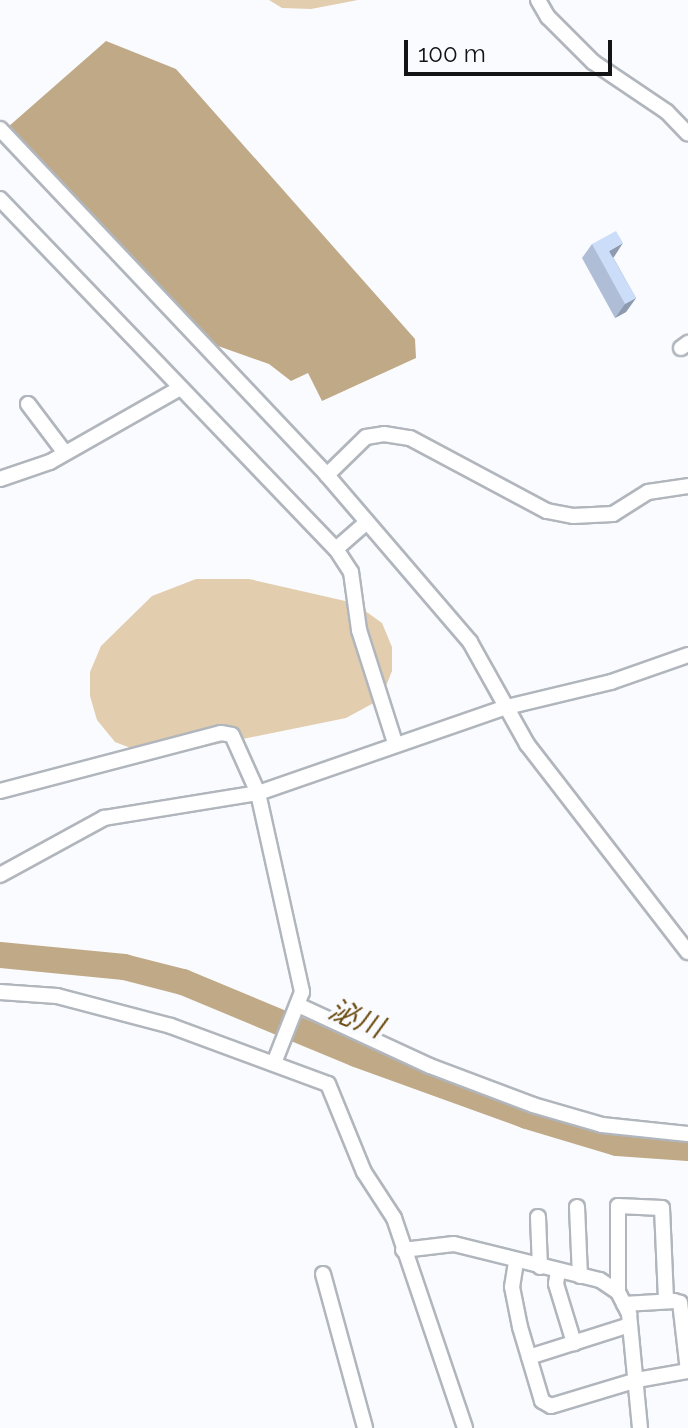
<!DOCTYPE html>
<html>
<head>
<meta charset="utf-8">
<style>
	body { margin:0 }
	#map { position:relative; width:688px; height:1428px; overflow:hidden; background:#f9fbfe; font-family:Raleway,"Noto Sans JP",sans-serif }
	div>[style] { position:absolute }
	.green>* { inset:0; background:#e2cdaf }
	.water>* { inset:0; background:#c0a986 }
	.river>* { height:26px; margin:-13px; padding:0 13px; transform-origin:13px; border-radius:13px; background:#c0a986 }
	.roads { filter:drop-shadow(2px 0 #b1b6bd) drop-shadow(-2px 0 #b1b6bd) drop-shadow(0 2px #b1b6bd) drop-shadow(0 -2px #b1b6bd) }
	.minor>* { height:14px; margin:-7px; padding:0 7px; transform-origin:7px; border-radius:7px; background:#fff }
	.wall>* { inset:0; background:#afbed6 }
	.shaded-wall>* { inset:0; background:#8e9bae }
	.building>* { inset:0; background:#cbddf9 }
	span { translate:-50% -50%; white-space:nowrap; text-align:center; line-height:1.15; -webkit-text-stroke:8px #f9fbfe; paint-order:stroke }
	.water-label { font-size:28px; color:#6c4b0f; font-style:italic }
	.scale { position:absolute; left:404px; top:40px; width:208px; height:36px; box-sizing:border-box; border:4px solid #121416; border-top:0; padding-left:10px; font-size:24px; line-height:28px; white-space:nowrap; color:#121416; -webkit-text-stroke:6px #f9fbfe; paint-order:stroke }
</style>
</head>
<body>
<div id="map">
	<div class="green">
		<i style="clip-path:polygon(269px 0,358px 0,311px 9px,282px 8px)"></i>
		<i style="clip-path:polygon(196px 579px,249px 579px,354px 603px,382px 623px,392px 647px,392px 671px,381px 699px,346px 718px,154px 757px,115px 742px,97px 720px,90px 696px,90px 672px,101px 646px,152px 596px)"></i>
	</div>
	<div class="water">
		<i style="clip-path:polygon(106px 41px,176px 69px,415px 339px,416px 358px,322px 401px,308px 373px,291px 381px,269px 364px,218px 346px,8px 127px)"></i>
	</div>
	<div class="river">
		<i style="left:0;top:955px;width:125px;rotate:5.5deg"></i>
		<i style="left:124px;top:967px;width:61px;rotate:14.3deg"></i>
		<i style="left:183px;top:982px;width:187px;rotate:22.6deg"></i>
		<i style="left:356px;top:1054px;width:182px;rotate:19.9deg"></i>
		<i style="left:527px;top:1116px;width:94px;rotate:16.7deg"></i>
		<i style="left:617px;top:1143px;width:71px;rotate:4deg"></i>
	</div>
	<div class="roads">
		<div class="minor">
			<i style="left:538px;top:0;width:20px;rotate:60deg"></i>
			<i style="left:548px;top:17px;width:64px;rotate:45deg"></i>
			<i style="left:593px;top:62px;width:89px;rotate:34deg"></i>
			<i style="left:667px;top:112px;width:30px;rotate:46deg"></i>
			<i style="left:0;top:129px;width:476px;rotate:46.6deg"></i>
			<i style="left:327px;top:475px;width:220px;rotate:49.4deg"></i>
			<i style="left:470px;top:642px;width:117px;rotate:60.8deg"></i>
			<i style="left:527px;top:744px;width:263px;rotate:52.3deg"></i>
			<i style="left:0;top:199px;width:485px;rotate:46.2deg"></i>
			<i style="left:336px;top:549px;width:27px;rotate:57deg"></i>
			<i style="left:351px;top:572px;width:59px;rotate:82.1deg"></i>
			<i style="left:359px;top:630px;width:119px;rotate:72.3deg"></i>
			<i style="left:681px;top:348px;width:9px;rotate:-36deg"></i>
			<i style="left:28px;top:404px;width:61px;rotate:52.9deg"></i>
			<i style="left:327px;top:475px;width:54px;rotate:-44.3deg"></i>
			<i style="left:366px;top:437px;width:18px;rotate:-9deg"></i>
			<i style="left:384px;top:434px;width:26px;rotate:9deg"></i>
			<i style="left:410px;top:438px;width:155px;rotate:28.1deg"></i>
			<i style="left:547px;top:511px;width:26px;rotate:11deg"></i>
			<i style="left:573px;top:516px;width:40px;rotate:-2.9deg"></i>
			<i style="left:613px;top:514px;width:41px;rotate:-32.2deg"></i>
			<i style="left:648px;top:492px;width:40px;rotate:-8.5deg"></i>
			<i style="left:0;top:479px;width:53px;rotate:-18.8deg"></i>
			<i style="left:50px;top:462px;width:150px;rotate:-29.6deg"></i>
			<i style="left:336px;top:549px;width:41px;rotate:-41.1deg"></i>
			<i style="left:0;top:791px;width:228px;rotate:-14.7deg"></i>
			<i style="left:221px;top:733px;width:11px;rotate:10deg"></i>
			<i style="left:232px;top:735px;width:64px;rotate:65.9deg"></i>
			<i style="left:258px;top:793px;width:204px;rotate:77.5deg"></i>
			<i style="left:302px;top:992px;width:76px;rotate:111.5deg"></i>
			<i style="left:0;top:875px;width:119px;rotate:-28.7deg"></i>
			<i style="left:104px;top:818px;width:156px;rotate:-9.2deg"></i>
			<i style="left:258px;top:793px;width:263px;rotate:-19.1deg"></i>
			<i style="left:507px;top:707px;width:107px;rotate:-13.5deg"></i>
			<i style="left:611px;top:682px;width:82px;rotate:-19.3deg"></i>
			<i style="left:0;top:992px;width:57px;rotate:4deg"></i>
			<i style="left:57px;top:996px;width:118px;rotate:14.7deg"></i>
			<i style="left:171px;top:1026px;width:167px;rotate:20.3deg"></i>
			<i style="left:328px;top:1084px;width:95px;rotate:67.8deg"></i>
			<i style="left:364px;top:1172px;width:55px;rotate:56.9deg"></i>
			<i style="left:394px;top:1218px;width:222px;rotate:71.3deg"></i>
			<i style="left:298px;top:1005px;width:145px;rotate:24.8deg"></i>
			<i style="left:430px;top:1066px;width:110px;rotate:20.7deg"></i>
			<i style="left:533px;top:1105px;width:72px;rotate:16.2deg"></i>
			<i style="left:602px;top:1125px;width:86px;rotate:6deg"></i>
			<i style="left:577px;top:1207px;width:69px;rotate:87.5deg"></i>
			<i style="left:538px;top:1217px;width:50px;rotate:87.7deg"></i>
			<i style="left:403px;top:1250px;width:51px;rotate:-6.7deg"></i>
			<i style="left:454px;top:1244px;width:150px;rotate:13.9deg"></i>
			<i style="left:600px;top:1280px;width:22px;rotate:34deg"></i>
			<i style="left:618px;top:1292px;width:25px;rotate:63deg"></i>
			<i style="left:629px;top:1314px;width:115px;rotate:84.5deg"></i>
			<i style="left:516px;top:1262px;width:25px;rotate:99deg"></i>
			<i style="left:512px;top:1287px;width:41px;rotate:78.7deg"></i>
			<i style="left:520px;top:1327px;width:77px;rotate:73.4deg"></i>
			<i style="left:542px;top:1401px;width:10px;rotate:29deg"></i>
			<i style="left:551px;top:1406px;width:90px;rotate:-16.8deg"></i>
			<i style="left:637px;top:1380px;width:52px;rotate:-10deg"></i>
			<i style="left:688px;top:1371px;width:69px;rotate:-96.6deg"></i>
			<i style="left:558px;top:1271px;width:13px;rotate:99deg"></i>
			<i style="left:556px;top:1284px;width:62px;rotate:73deg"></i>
			<i style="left:323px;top:1274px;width:160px;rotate:74.7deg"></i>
			<i style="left:618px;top:1292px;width:86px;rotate:-90deg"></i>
			<i style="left:618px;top:1206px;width:44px;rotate:2.6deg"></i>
			<i style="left:662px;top:1208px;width:91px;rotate:87.5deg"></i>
			<i style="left:624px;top:1304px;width:51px;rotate:-3.4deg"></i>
			<i style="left:529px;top:1357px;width:106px;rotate:-17.6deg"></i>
		</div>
	</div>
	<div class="wall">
		<i style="clip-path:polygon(592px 244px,613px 257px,636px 298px,626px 312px,615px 318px,582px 258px)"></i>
	</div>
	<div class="shaded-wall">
		<i style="clip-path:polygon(623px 243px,614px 257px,602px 263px,609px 251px)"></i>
		<i style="clip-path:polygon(636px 298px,626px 312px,615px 318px,625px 304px)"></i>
	</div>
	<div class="building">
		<i style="clip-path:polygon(616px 231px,623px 243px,609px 251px,636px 298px,625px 304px,592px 244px)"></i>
	</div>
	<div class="water-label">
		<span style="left:356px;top:1019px;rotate:22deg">泌川</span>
	</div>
	<div class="scale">100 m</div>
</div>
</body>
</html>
